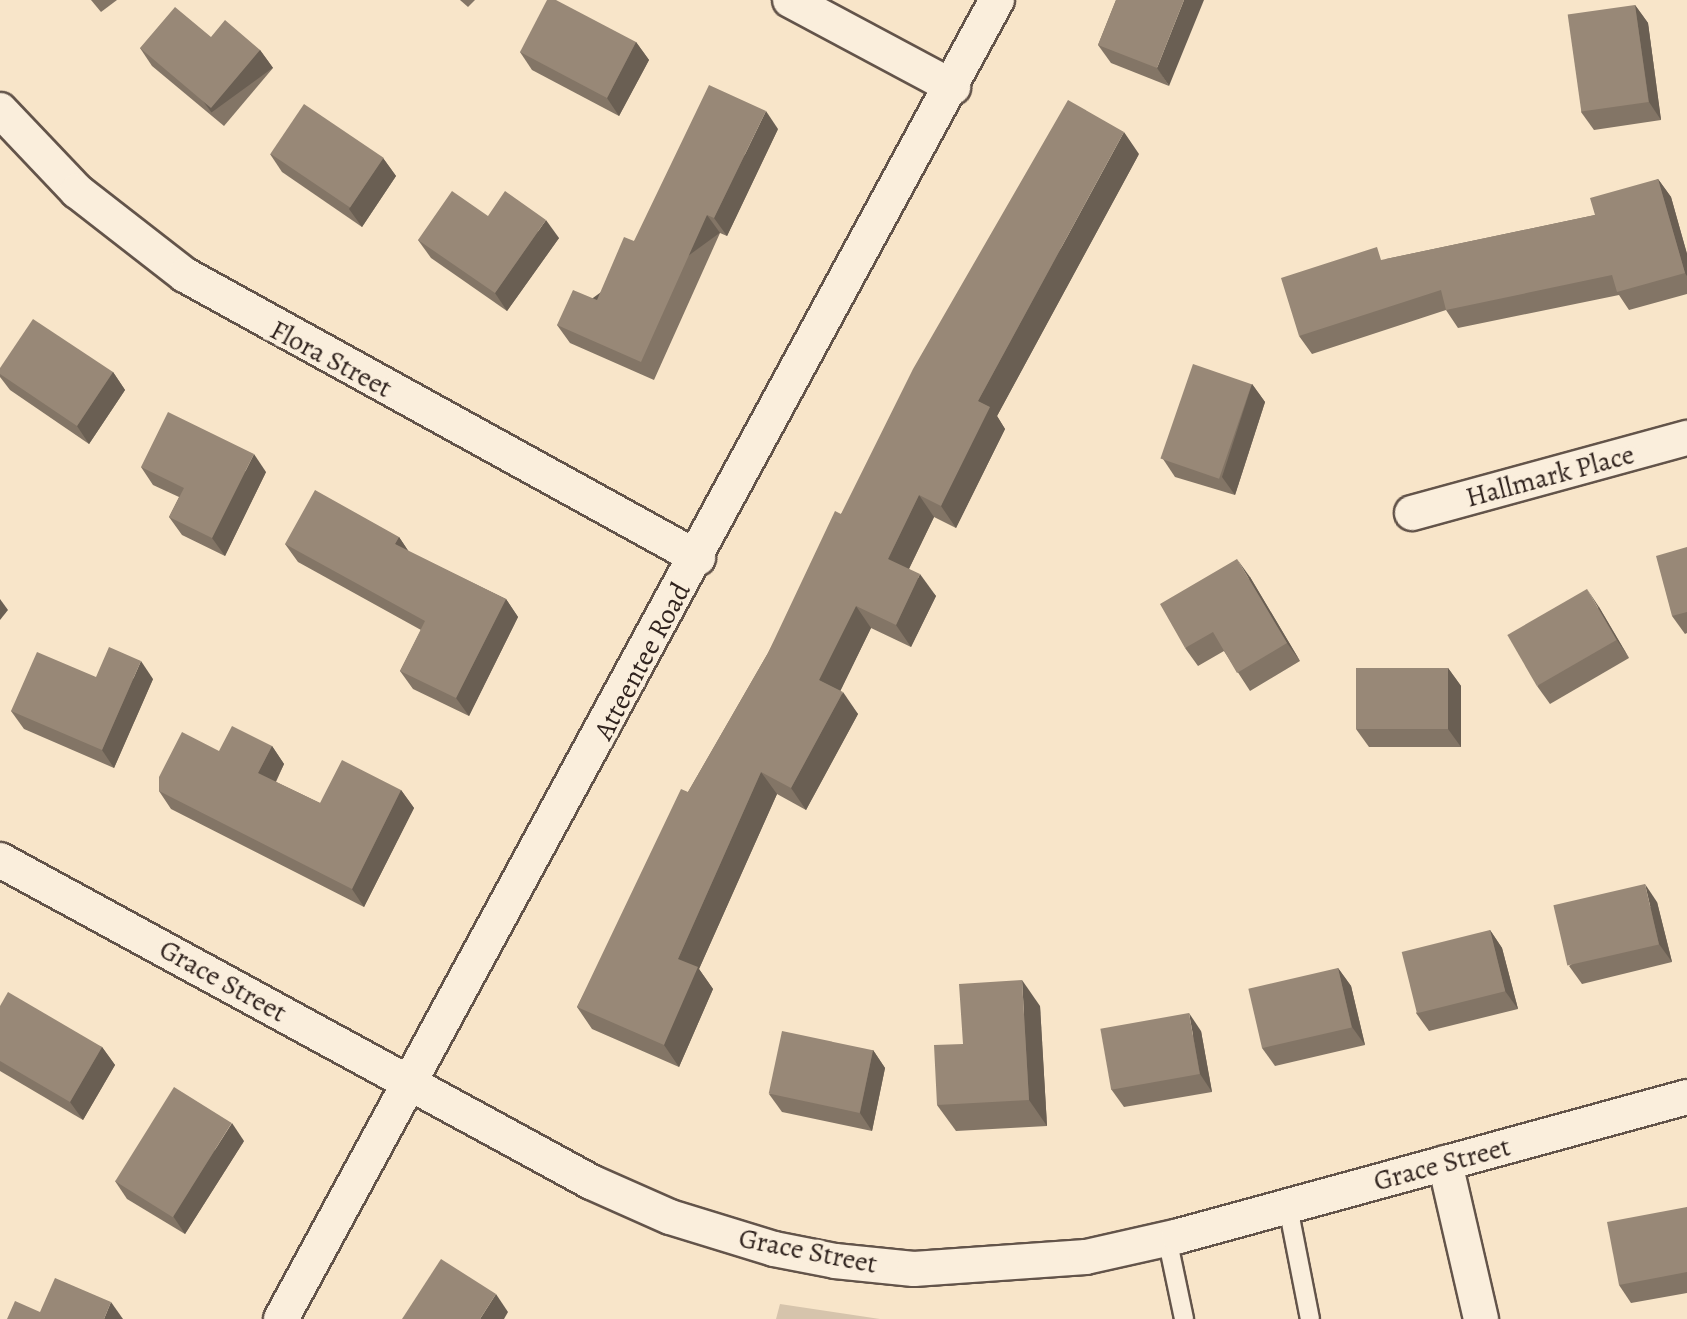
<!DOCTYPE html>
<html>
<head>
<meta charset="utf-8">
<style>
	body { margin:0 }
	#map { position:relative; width:1687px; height:1319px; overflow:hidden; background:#f8e5c9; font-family:Alegreya,serif }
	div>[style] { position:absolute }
	.green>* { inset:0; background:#d6c4ac }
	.roads { filter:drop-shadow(2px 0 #63544a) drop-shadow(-2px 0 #63544a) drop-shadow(0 2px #63544a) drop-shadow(0 -2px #63544a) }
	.lane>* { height:18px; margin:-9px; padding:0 9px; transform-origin:9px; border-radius:9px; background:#faeedc }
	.street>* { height:34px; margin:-17px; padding:0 17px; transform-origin:17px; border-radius:17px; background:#faeedc }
	.wall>* { inset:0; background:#837566 }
	.shaded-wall>* { inset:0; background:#6a5f53; transform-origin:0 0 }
	.building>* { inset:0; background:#988877; transform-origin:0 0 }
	span { translate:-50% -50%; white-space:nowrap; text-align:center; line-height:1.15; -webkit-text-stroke:8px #faeedc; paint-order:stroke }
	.street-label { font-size:28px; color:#31241f }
</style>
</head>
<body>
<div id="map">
	<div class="green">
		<i style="clip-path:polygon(780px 1304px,880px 1319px,776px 1319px)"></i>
	</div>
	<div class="roads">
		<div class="lane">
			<i style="left:1288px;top:1207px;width:114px;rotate:78.9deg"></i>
			<i style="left:1167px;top:1238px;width:83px;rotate:78.1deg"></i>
		</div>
		<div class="street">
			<i style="left:790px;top:0;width:185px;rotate:28.1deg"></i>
			<i style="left:0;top:110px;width:112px;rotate:46.5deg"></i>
			<i style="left:77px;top:191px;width:137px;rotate:37.9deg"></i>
			<i style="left:185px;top:275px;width:586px;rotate:28.88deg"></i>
			<i style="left:1412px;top:513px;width:285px;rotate:-15.3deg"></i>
			<i style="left:0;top:860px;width:673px;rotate:28.58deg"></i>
			<i style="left:591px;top:1182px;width:86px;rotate:23.9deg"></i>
			<i style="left:670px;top:1217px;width:109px;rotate:17.1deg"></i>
			<i style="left:774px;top:1249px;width:62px;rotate:11.1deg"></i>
			<i style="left:835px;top:1261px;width:79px;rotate:5.8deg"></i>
			<i style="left:914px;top:1269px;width:172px;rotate:-4deg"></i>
			<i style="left:1086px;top:1257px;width:95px;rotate:-12.7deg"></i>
			<i style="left:1179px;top:1236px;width:527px;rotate:-15.3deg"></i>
			<i style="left:1445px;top:1163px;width:160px;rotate:77deg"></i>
			<i style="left:281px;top:1319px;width:1501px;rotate:-61.51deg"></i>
		</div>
	</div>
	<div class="wall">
		<i style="clip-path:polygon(91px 0,117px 0,101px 12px)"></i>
		<i style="clip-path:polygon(460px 0,475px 0,468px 7px)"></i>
		<i style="clip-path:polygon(1116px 0,1169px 86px,1111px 63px,1098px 45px)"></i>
		<i style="clip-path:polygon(1635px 5px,1648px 23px,1661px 120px,1594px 130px,1581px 112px)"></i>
		<i style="clip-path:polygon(211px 37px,260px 50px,273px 68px,224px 126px,152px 66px,140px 48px)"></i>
		<i style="clip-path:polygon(636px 42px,649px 60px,619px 116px,532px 70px,520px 52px)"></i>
		<i style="clip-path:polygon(778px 129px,727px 236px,720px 233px,654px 380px,570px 343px,557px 325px,597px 300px,634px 241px)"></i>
		<i style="clip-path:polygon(270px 154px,383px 158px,396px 176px,362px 227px,282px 172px)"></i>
		<i style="clip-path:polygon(1139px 154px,997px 416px,1005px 429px,956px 528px,934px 517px,909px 569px,936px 596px,911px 647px,871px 628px,840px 691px,858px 714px,806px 810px,777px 794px,699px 969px,713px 989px,679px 1067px,592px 1029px,577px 1007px,688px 792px,768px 653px,841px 514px)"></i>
		<i style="clip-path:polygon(1658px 179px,1671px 197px,1687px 254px,1687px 294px,1629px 310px,1619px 295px,1458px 328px,1446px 310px,1312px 354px,1299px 336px,1386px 259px,1595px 215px)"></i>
		<i style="clip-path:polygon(488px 216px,559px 238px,507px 311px,431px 258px,418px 240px)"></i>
		<i style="clip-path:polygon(0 368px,113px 372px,125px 390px,89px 444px,10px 390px,0 377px)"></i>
		<i style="clip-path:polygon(1252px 384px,1265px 402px,1235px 495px,1175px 477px,1163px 459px)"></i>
		<i style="clip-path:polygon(141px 467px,266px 472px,225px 556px,182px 535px,169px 517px,179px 497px,153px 485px)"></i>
		<i style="clip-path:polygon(399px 537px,409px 552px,506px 599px,518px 617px,469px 716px,413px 689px,400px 671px,421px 630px,298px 562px,285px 544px)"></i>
		<i style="clip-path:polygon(1687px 547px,1687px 633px,1685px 634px,1672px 616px)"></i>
		<i style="clip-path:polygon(1250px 577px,1300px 661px,1250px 691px,1224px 651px,1198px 666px,1185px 648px)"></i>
		<i style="clip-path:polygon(1599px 607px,1629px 658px,1550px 704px,1537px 686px)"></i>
		<i style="clip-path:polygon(1448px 668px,1461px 686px,1461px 747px,1369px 747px,1356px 729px)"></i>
		<i style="clip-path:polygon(96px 677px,153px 679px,114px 768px,24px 729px,11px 711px)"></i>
		<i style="clip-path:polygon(272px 746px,284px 764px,276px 782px,320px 803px,401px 790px,414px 808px,364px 907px,171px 809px,159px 791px,219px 751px)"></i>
		<i style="clip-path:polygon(1657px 902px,1672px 962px,1582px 984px,1569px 966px)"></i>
		<i style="clip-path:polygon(1490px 930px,1502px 948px,1518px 1009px,1429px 1031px,1416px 1013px)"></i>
		<i style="clip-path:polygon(1338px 968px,1351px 986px,1365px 1045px,1275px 1066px,1262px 1048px)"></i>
		<i style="clip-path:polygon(0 1006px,102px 1047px,115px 1065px,83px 1120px,0 1071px)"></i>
		<i style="clip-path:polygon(1040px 1006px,1047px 1126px,956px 1131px,937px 1105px,963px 1044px)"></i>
		<i style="clip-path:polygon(1201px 1031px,1212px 1092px,1124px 1107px,1111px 1089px)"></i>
		<i style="clip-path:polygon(873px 1050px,885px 1068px,872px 1131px,782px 1112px,769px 1094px)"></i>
		<i style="clip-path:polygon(244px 1141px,185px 1234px,127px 1199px,115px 1181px)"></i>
		<i style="clip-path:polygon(1687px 1207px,1687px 1293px,1631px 1303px,1619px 1285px)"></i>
	</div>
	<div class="shaded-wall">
		<i style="clip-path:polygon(1184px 0,1204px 0,1169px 86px,1157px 68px)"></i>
		<i style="clip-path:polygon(1635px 5px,1648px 23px,1661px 120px,1649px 102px)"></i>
		<i style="clip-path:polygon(636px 42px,649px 60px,619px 116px,607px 98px)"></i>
		<i style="left:260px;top:50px;width:22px;height:76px;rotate:54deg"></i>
		<i style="clip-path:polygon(766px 111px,778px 129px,727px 236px,714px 218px)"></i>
		<i style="clip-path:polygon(1124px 132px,1139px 154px,997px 416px,1005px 429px,956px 528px,941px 506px,978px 401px)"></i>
		<i style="clip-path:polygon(383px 158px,396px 176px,362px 227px,349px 209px)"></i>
		<i style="clip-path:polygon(1658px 179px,1671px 197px,1687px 254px,1687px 276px,1685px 273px)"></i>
		<i style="left:707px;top:215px;width:22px;height:161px;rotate:54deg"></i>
		<i style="clip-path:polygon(546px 220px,559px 238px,507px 311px,495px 293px)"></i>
		<i style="clip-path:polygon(113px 372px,125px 390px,89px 444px,77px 426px)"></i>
		<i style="clip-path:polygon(1252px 384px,1265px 402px,1235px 495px,1222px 477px)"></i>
		<i style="clip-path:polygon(254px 454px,266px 472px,225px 556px,212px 538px)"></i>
		<i style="clip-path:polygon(919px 495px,934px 517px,903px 581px,888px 559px)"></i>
		<i style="clip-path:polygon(399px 537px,411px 555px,395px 544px)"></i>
		<i style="clip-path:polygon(1237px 559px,1250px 577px,1300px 661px,1287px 643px)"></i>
		<i style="clip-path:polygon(920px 574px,936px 596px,911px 647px,896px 625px)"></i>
		<i style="clip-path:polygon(1587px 589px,1599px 607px,1629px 658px,1617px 640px)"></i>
		<i style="clip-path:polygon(0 599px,8px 610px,0 620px)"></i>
		<i style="clip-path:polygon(506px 599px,518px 617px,469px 716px,456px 698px)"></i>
		<i style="clip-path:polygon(856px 606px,871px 628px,835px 702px,819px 680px)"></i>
		<i style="clip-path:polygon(141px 661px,153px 679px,114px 768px,102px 750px)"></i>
		<i style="clip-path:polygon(1448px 668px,1461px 686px,1461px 747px,1448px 729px)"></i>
		<i style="clip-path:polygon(843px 692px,858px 714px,806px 810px,791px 788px)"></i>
		<i style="clip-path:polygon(272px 746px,284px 764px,271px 791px,258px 773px)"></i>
		<i style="clip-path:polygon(761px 772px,777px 794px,699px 969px,713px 989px,679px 1067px,664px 1045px,678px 959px)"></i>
		<i style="clip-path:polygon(401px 790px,414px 808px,364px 907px,352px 889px)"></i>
		<i style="clip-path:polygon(1645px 884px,1657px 902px,1672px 962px,1659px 944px)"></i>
		<i style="clip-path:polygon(1490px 930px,1502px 948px,1518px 1009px,1505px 991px)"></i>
		<i style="clip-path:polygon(1338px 968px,1351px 986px,1365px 1045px,1352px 1027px)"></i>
		<i style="clip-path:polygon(1022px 980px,1040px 1006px,1047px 1126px,1029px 1100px)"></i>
		<i style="clip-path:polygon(1189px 1013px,1201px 1031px,1212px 1092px,1200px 1074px)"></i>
		<i style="clip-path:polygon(102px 1047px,115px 1065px,83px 1120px,70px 1102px)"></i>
		<i style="clip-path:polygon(873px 1050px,885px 1068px,872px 1131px,860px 1113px)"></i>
		<i style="clip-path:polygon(232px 1123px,244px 1141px,185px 1234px,173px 1216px)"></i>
		<i style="clip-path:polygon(496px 1294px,508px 1312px,504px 1319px,480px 1319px)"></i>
		<i style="clip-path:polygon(111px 1302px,123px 1319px,104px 1319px)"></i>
	</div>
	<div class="building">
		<i style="clip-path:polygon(547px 0,556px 0,636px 42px,607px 98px,520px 52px)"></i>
		<i style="clip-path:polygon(1116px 0,1184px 0,1157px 68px,1098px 45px)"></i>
		<i style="left:1635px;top:5px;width:98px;height:68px;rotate:82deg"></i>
		<i style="clip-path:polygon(175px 7px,211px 37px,225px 20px,260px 50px,211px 108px,140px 48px)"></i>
		<i style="clip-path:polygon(709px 85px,766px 111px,714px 218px,707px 215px,641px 362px,557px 325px,573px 290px,597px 300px,624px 237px,634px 241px)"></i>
		<i style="clip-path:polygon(1068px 100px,1124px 132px,978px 401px,990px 407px,941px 506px,919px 495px,888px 559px,920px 574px,896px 625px,856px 606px,819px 680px,843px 692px,791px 788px,761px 772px,678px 959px,698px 967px,664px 1045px,577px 1007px,681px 789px,688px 792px,768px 653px,835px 511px,841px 514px,913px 369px)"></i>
		<i style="left:304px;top:104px;width:96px;height:60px;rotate:34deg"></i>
		<i style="clip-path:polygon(1658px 179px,1685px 273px,1617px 292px,1612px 275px,1446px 310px,1441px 290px,1299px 336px,1281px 278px,1377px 247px,1381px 260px,1595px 215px,1590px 198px)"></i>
		<i style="clip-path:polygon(452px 191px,488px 216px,505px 191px,546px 220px,495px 293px,418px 240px)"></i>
		<i style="clip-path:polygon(33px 319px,113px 372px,77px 426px,0 374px,0 368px)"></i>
		<i style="left:1193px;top:364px;width:62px;height:100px;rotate:19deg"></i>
		<i style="clip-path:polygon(168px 412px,254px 454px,212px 538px,169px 517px,184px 488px,141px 467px)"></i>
		<i style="clip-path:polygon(315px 490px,399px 537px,395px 544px,506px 599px,456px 698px,400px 671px,425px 621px,285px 544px)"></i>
		<i style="clip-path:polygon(1687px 547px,1687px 612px,1672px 616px,1656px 556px)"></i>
		<i style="clip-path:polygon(1237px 559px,1287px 643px,1237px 673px,1213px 632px,1185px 648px,1160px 604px)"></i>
		<i style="left:1587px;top:589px;width:59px;height:92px;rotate:60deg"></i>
		<i style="clip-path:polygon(109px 647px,141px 661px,102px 750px,11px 711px,37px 652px,96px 677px)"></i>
		<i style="left:1356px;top:668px;width:92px;height:61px"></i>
		<i style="clip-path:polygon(232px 726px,272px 746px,258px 773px,320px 803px,342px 760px,401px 790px,352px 889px,159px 791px,159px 777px,182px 732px,219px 751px)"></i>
		<i style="left:1645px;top:884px;width:62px;height:94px;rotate:77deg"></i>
		<i style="left:1490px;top:930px;width:63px;height:91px;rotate:76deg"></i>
		<i style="left:1338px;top:968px;width:61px;height:92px;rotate:77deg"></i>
		<i style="clip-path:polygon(1022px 980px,1029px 1100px,937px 1105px,934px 1045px,963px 1044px,959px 984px)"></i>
		<i style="clip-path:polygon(8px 992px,102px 1047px,70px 1102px,0 1061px,0 1006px)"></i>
		<i style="left:1189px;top:1013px;width:62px;height:90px;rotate:80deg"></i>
		<i style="left:782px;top:1031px;width:93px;height:64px;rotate:12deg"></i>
		<i style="left:174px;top:1087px;width:68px;height:111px;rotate:32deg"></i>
		<i style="clip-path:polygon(1687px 1207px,1687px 1272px,1619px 1285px,1607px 1222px)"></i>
		<i style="clip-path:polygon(441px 1259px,496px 1294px,480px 1319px,402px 1319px)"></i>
		<i style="clip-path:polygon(55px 1278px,111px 1302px,104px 1319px,7px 1319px,15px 1301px,40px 1312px)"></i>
	</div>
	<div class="street-label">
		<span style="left:331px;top:359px;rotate:28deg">Flora Street</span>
		<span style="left:1550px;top:476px;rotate:-15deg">Hallmark Place</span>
		<span style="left:642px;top:661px;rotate:-62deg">Atteentee Road</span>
		<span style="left:223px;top:981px;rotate:29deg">Grace Street</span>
		<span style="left:1442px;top:1164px;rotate:-15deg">Grace Street</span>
		<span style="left:808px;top:1251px;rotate:11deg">Grace Street</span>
	</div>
</div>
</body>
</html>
